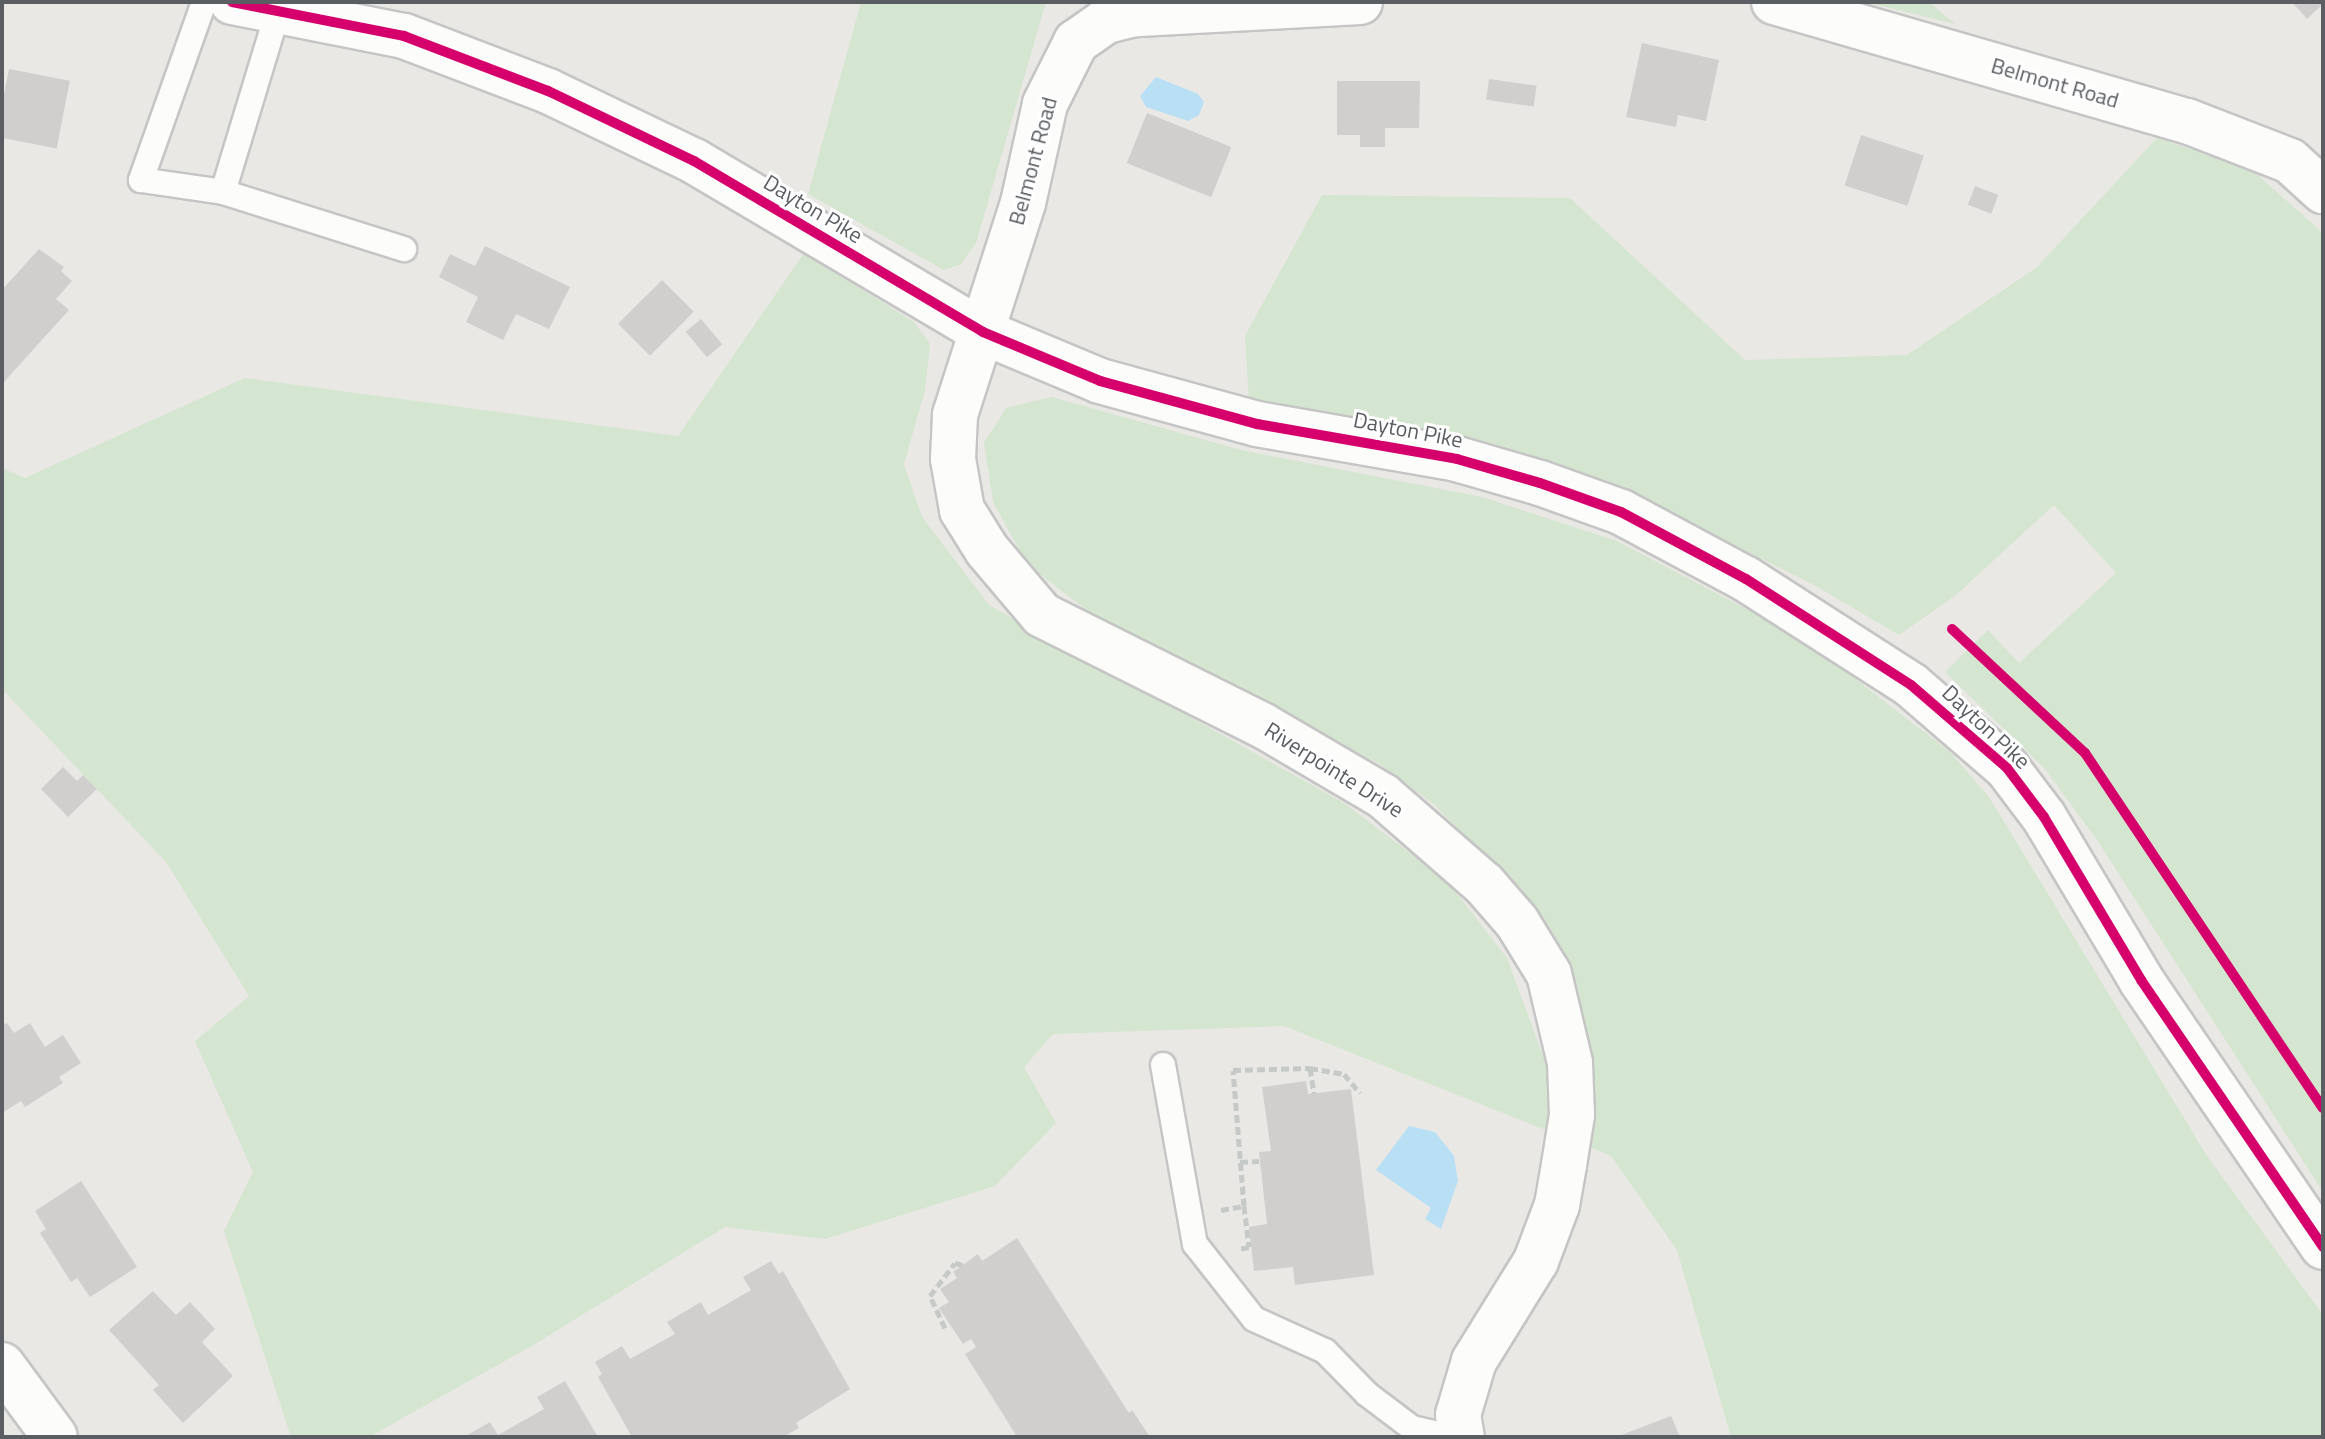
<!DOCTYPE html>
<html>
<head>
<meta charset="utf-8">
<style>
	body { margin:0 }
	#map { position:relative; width:2325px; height:1439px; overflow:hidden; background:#eae8e5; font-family:"Titillium Web",sans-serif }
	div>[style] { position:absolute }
	.green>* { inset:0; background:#d4e5d0 }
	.water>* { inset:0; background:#b8dff4 }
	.building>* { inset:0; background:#d1cfce; transform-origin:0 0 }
	.path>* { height:5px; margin-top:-2.5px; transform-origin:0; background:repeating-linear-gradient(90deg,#c5c9c7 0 8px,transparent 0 12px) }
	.roads { filter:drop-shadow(2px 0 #c6c5c6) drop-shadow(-2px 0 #c6c5c6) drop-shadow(0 2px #c6c5c6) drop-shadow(0 -2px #c6c5c6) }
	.lane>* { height:24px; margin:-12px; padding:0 12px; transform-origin:12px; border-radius:12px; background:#fcfcfb }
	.street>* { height:44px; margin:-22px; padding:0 22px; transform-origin:22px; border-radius:22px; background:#fcfcfb }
	.secondary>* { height:44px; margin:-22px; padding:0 22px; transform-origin:22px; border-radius:22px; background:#fcfcfb }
	.cycleway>* { height:10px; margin:-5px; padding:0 5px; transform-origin:5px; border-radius:5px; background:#d6006c }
	span { translate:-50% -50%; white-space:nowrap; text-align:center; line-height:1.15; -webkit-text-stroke:6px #fff; paint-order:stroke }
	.street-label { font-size:22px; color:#5a5e62 }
	.frame { position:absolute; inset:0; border:4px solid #5a5e62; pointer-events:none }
</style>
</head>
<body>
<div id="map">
	<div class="green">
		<i style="clip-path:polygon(861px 2px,1046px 2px,976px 243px,961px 264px,944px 270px,808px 194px)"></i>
		<i style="clip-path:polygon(1865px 2px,1929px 2px,1955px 24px)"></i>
		<i style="clip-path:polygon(2157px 138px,2251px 169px,2323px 233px,2323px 1192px,2097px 840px,2045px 769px,1945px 672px,1988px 630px,2019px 663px,2116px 573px,2054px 505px,1956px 595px,1899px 635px,1814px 585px,1622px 489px,1464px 437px,1249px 401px,1245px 336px,1322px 195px,1570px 198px,1745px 360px,1907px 355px,2036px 268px)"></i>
		<i style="clip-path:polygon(804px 253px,914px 322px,930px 344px,925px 390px,904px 464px,922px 517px,989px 605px,1344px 803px,1447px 881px,1507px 958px,1547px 1067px,1548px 1131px,1284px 1026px,1053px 1034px,1024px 1067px,1056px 1123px,995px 1186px,825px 1239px,725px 1227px,535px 1344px,369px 1437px,291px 1437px,224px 1231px,253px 1172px,195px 1041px,249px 996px,166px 862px,2px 689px,2px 468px,25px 478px,245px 378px,678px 436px)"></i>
		<i style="clip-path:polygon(1052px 397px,1241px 450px,1482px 497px,1617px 541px,1752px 612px,1841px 668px,1950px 752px,1989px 797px,2207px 1156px,2323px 1315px,2323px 1437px,1731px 1437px,1677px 1250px,1611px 1156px,1589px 1147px,1535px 910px,1435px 805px,1378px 763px,1121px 637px,1027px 564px,993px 502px,984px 443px,1006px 408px)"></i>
	</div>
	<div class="water">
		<i style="clip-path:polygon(1156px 77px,1198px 94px,1204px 102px,1199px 115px,1188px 121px,1146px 107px,1140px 96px)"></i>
		<i style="clip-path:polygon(1409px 1126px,1435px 1132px,1454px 1156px,1458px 1181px,1441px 1229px,1425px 1219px,1431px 1208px,1376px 1170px)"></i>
	</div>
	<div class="building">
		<i style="clip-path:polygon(2292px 2px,2323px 2px,2323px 4px,2307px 19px)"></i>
		<i style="clip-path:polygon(1642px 43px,1719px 60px,1706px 121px,1678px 115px,1676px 127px,1626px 117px)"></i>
		<i style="left:9px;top:69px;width:62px;height:69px;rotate:11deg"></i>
		<i style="left:1489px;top:79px;width:48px;height:21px;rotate:8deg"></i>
		<i style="clip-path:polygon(1337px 81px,1420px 81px,1419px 128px,1385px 128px,1385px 147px,1360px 147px,1360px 135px,1337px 135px)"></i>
		<i style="left:1147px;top:113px;width:91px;height:54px;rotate:22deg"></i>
		<i style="left:1861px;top:135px;width:66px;height:53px;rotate:18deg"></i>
		<i style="left:1975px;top:186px;width:25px;height:20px;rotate:21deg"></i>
		<i style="clip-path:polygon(485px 246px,570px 287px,549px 329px,516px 314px,503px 340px,466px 322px,478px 297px,439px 277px,450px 254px,475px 266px)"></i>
		<i style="clip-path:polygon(39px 249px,64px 267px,61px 271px,72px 281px,56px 299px,69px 310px,4px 382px,2px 290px)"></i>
		<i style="left:662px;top:280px;width:45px;height:62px;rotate:45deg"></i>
		<i style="left:701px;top:319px;width:33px;height:20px;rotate:50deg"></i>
		<i style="clip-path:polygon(63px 767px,77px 781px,83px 775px,97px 789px,68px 817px,41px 789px)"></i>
		<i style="clip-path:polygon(7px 1023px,14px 1033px,30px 1023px,45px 1047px,63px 1035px,81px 1063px,59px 1077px,63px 1083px,25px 1107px,21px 1101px,2px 1113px,2px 1026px)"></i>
		<i style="clip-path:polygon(1306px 1081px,1308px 1094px,1351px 1089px,1374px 1275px,1295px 1285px,1293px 1267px,1254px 1271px,1249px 1227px,1267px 1224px,1259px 1152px,1271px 1151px,1262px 1087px)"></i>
		<i style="clip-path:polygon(81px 1181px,137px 1267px,90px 1297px,77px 1278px,71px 1282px,40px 1233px,46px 1229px,35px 1211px)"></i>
		<i style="clip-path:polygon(1017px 1238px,1129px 1413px,1132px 1410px,1150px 1437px,1016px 1435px,965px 1354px,976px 1347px,971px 1339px,963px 1344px,939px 1308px,949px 1302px,940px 1289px,957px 1278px,953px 1272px,978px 1254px,982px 1261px)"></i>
		<i style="clip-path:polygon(771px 1261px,779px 1274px,783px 1271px,850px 1389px,796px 1423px,799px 1428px,783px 1437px,632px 1437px,598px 1377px,602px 1374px,595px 1362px,622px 1346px,630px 1359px,675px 1334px,667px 1322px,701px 1302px,708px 1315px,751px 1290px,743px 1277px)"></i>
		<i style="clip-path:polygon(153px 1291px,176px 1315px,190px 1302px,215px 1329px,202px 1342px,233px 1376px,183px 1423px,153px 1390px,159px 1385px,109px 1330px)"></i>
		<i style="clip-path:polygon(565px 1381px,598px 1437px,464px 1437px,490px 1422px,498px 1435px,544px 1409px,537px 1397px)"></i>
		<i style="clip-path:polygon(1671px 1416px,1680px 1437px,1616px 1437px)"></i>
	</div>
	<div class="path">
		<i style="left:1310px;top:1068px;width:26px;rotate:81deg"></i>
		<i style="left:1240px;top:1162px;width:19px;rotate:-3deg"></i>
		<i style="left:1244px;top:1206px;width:136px;rotate:-94.6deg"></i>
		<i style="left:1233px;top:1070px;width:77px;rotate:-1.5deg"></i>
		<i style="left:1310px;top:1068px;width:35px;rotate:10deg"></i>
		<i style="left:1344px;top:1074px;width:25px;rotate:50deg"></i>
		<i style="left:1221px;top:1210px;width:23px;rotate:-10deg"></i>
		<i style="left:1244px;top:1206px;width:41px;rotate:83deg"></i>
		<i style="left:1249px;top:1247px;width:10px;rotate:169deg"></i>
		<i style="left:945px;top:1328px;width:35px;rotate:-115deg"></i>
		<i style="left:930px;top:1296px;width:41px;rotate:-52.9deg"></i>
		<i style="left:955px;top:1263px;width:8px;rotate:14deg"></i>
	</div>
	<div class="roads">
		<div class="lane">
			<i style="left:204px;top:2px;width:189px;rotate:109.5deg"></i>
			<i style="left:141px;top:180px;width:83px;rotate:8.3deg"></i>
			<i style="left:223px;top:192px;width:190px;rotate:17.5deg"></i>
			<i style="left:223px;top:192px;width:189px;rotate:-73.1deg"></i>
			<i style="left:1163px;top:1065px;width:182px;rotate:79.9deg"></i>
			<i style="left:1195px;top:1244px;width:95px;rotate:51.8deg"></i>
			<i style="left:1254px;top:1319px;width:78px;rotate:24.3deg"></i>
			<i style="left:1325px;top:1351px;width:60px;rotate:45.7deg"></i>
			<i style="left:1367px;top:1394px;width:56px;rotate:37.1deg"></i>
			<i style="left:1412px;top:1428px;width:39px;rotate:13deg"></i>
		</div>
		<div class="street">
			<i style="left:1360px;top:2px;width:225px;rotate:176.9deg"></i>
			<i style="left:1135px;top:14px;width:30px;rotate:166deg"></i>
			<i style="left:1106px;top:21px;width:37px;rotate:145deg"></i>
			<i style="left:1076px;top:42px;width:69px;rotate:116.6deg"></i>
			<i style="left:1045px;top:104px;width:101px;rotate:102.5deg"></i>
			<i style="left:1023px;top:203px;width:223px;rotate:107.8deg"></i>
			<i style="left:955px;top:415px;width:44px;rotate:92.6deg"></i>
			<i style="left:953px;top:459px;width:52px;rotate:80deg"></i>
			<i style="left:962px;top:510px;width:47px;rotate:58deg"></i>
			<i style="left:987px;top:550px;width:85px;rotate:49.8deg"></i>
			<i style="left:1042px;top:615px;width:246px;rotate:26.6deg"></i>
			<i style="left:1262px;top:725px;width:140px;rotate:30.4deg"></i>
			<i style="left:1383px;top:796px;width:134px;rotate:41.1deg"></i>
			<i style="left:1484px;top:884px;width:50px;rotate:49deg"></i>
			<i style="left:1517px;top:922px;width:61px;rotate:58.4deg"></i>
			<i style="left:1549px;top:974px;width:91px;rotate:76.7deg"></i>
			<i style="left:1570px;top:1063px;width:52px;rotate:87.8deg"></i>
			<i style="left:1572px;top:1115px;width:51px;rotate:99.1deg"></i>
			<i style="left:1564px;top:1165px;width:41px;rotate:99.9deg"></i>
			<i style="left:1557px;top:1205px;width:60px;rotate:110.6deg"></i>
			<i style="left:1536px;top:1261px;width:118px;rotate:121.8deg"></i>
			<i style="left:1474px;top:1361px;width:56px;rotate:106.5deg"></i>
			<i style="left:1458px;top:1415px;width:22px;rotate:80deg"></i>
			<i style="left:1774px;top:2px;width:430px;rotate:16.1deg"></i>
			<i style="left:2187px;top:121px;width:110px;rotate:21.2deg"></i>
			<i style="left:2290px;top:161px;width:45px;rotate:42.3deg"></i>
			<i style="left:2px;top:1365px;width:89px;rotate:53.6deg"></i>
		</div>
		<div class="secondary">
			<i style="left:232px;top:2px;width:175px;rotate:11.2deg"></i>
			<i style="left:404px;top:36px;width:154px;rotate:20.9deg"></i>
			<i style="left:548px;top:91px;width:162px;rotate:25.6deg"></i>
			<i style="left:694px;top:161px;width:336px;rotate:30.6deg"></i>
			<i style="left:983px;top:332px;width:127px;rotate:22.7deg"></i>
			<i style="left:1100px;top:381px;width:163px;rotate:15.3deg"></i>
			<i style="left:1257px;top:424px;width:203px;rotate:9.9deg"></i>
			<i style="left:1457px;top:459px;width:86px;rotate:16.1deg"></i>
			<i style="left:1540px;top:483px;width:86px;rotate:19.7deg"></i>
			<i style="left:1621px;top:512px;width:142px;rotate:28.2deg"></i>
			<i style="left:1746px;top:579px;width:196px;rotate:32.7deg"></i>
			<i style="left:1911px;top:685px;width:127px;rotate:40.8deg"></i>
			<i style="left:2007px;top:768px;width:61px;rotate:52.9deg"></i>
			<i style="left:2044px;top:817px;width:190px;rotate:59.2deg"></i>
			<i style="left:2141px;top:980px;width:323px;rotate:55.7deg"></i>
		</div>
	</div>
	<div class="cycleway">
		<i style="left:232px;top:2px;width:175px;rotate:11.2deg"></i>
		<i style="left:404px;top:36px;width:154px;rotate:20.9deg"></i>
		<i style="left:548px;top:91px;width:162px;rotate:25.6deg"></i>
		<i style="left:694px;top:161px;width:336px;rotate:30.6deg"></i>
		<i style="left:983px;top:332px;width:127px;rotate:22.7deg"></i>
		<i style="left:1100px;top:381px;width:163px;rotate:15.3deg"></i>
		<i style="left:1257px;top:424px;width:203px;rotate:9.9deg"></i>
		<i style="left:1457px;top:459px;width:86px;rotate:16.1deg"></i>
		<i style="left:1540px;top:483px;width:86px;rotate:19.7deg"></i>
		<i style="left:1621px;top:512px;width:142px;rotate:28.2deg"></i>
		<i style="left:1746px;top:579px;width:196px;rotate:32.7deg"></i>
		<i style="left:1911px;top:685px;width:127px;rotate:40.8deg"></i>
		<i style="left:2007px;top:768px;width:61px;rotate:52.9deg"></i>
		<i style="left:2044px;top:817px;width:190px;rotate:59.2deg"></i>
		<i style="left:2141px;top:980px;width:323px;rotate:55.7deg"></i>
		<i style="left:1952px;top:629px;width:182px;rotate:43deg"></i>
		<i style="left:2085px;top:753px;width:427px;rotate:56.2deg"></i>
	</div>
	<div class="street-label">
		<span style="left:2055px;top:83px;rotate:16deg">Belmont Road</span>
		<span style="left:1033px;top:161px;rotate:-75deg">Belmont Road</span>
		<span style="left:813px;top:209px;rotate:31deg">Dayton Pike</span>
		<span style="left:1408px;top:430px;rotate:11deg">Dayton Pike</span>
		<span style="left:1986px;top:727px;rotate:43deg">Dayton Pike</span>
		<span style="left:1334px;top:770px;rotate:32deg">Riverpointe Drive</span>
	</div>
	<div class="frame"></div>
</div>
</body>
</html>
